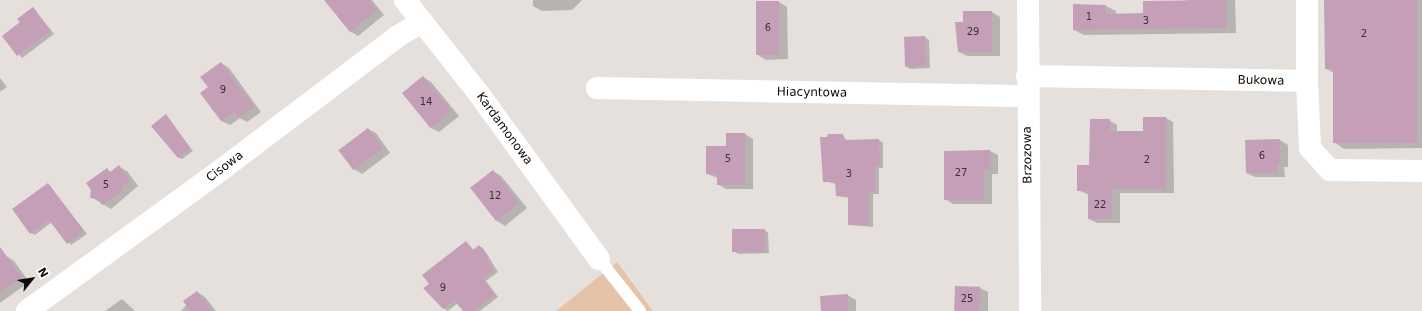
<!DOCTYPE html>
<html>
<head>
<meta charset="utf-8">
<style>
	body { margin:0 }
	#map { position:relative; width:1422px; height:311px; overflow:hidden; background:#e5e0dc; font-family:"DejaVu Sans",sans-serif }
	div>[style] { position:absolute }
	.green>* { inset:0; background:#e5c3a8 }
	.shadow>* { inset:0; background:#0003 }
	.building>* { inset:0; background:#c59fb8; transform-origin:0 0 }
	.service>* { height:12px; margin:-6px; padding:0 6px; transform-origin:6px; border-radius:6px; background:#fff }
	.minor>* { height:22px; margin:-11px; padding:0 11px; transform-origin:11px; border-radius:11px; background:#fff }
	span { translate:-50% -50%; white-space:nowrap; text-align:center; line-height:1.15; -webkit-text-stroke:3px #fff; paint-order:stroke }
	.number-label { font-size:10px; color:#3b3036 }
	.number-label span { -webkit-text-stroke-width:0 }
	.street-label { font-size:12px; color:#0d0b0a }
	.north { position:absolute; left:12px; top:259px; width:40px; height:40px; -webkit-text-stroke:3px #fff; paint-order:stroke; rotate:60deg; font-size:11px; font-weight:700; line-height:16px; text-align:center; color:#0d0b0a }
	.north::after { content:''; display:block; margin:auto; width:14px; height:18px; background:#0d0b0a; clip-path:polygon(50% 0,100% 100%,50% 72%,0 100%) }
</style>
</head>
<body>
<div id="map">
	<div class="green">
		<i style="clip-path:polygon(617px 262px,653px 311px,556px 311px)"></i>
	</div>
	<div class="shadow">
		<i style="clip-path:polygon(335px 0,372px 0,384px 15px,358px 36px,350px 31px)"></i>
		<i style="clip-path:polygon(533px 0,582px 0,572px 10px,542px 11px,533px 6px)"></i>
		<i style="clip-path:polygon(1187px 0,1235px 0,1236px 33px,1084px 35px,1074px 30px,1106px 6px,1116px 11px,1116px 15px,1144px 14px)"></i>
		<i style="clip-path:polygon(1325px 0,1422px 0,1422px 148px,1344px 149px,1334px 142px,1334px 73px,1326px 69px)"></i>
		<i style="clip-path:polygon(757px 2px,779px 2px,787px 7px,788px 59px,766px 60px,758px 55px)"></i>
		<i style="clip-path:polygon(33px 8px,54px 34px,22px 58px,4px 36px,21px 22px)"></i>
		<i style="clip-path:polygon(992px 12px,1000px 17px,1000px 56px,967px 56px,959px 52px,964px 23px)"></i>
		<i style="clip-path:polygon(925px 37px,929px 40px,930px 68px,910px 69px,906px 66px,905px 38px)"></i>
		<i style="clip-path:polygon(221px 63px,229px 68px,261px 112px,247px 122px,240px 118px,230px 125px,221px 121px,209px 88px)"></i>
		<i style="clip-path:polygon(423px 77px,431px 82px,459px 116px,439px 132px,431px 128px,403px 93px)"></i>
		<i style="clip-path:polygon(0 78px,7px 87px,0 92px)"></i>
		<i style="clip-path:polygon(166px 115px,193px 151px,182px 159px,178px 157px)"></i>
		<i style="clip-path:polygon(1166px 118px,1173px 122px,1174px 193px,1120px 193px,1120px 223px,1097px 223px,1089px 219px,1089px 195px,1078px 190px,1109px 120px,1117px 125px,1117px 132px,1144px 132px)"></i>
		<i style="clip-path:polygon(368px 129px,376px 133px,390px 153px,362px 174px,354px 169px)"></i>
		<i style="clip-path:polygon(727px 134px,745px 134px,753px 139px,753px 189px,726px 189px,718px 184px,718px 178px,707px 174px,728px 147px)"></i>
		<i style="clip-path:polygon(843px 135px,847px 141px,879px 140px,883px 143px,883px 168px,879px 168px,879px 194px,873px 194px,873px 227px,849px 225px,849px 198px,836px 196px,836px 184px,824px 181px)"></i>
		<i style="clip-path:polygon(1280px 140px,1288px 145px,1288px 167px,1284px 167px,1285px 177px,1255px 177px,1246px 173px,1246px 141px)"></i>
		<i style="clip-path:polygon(990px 151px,998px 155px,998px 174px,992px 174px,992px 204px,953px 204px,945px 199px)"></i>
		<i style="clip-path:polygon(119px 167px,127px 171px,138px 186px,111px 209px,91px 197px,107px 170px,111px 172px)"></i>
		<i style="clip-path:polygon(493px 171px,501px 176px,527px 208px,505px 226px,497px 221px)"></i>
		<i style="clip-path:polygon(48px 184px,87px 234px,71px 245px,52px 222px,35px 235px,31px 233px)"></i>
		<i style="clip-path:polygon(764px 230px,768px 232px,769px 253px,738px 254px,734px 251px)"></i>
		<i style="clip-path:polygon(466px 242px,474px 250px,479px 246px,483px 248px,498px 272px,486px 281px,498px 297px,480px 311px,464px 311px,458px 303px,448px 311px,443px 308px,431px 284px)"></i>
		<i style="clip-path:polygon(6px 256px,14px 261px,29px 282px,0 303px,0 260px)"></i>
		<i style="clip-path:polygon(980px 288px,988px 292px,988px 311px,956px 311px)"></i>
		<i style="clip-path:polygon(197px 292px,205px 297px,216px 311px,181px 311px)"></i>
		<i style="clip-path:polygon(847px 295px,856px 300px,856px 311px,822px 311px)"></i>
		<i style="clip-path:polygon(122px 299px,135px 311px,105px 311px)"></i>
	</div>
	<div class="building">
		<i style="clip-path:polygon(324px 0,369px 0,377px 10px,350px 32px)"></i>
		<i style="clip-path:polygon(1226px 0,1226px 28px,1073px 30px,1073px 4px,1106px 5px,1106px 14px,1143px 13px,1143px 1px)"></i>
		<i style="clip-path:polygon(1324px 0,1417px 0,1417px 143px,1333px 143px,1333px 69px,1325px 69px)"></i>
		<i style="left:756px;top:1px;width:23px;height:54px"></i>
		<i style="clip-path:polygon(33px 7px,51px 31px,17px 56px,2px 36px,20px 22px,17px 19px)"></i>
		<i style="clip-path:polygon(963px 11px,992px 11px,992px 52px,958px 52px,955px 22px,963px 22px)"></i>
		<i style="left:925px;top:36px;width:30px;height:21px;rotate:88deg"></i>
		<i style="clip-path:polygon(221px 62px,254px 107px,238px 118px,234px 112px,221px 121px,200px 93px,208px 87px,200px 77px)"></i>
		<i style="left:423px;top:76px;width:45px;height:27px;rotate:51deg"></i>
		<i style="clip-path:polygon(166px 114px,190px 148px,178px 158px,151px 126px)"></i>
		<i style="clip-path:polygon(1143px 117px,1166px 117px,1166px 189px,1112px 189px,1112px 219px,1088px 219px,1088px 191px,1077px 191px,1077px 165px,1089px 165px,1090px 119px,1110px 119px,1110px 131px,1143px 131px)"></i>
		<i style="left:368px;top:128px;width:25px;height:37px;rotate:53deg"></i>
		<i style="clip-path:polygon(726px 133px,745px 133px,745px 185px,717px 185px,717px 174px,706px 174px,706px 146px,726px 146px)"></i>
		<i style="clip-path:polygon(828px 134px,843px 134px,843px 140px,879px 139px,880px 166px,875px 166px,875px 192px,869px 192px,869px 225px,848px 225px,848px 196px,836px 196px,835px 182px,823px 182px,820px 137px,827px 137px)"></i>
		<i style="clip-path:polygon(1280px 139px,1280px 163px,1277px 163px,1277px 173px,1246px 173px,1245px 140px)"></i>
		<i style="clip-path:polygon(990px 150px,990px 170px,984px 170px,984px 200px,944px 200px,944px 151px)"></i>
		<i style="clip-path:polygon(119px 165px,130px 181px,121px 188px,123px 190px,102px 205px,98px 199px,90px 198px,91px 190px,86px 183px,107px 168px,110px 172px)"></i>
		<i style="left:493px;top:170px;width:42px;height:29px;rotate:52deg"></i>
		<i style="clip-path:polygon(48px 183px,84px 231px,67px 244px,49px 220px,30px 234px,12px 209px)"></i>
		<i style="left:732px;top:229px;width:33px;height:23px"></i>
		<i style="clip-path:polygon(466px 241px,473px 250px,479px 245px,489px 257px,487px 259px,494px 269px,483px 278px,495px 295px,473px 311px,463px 311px,454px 300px,443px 309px,423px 288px,429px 284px,422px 275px)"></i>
		<i style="clip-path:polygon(0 247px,22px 277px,0 293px)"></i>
		<i style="left:955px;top:286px;width:25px;height:25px;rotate:2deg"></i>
		<i style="clip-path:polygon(197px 291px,212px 311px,190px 311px,183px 301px)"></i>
		<i style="clip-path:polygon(848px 294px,848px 311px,821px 311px,820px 296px)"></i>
	</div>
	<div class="service">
		<i style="left:599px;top:259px;width:66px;rotate:51.7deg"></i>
	</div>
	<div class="minor">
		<i style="left:405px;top:0;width:120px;rotate:51.8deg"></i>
		<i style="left:479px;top:94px;width:204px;rotate:54deg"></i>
		<i style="left:1028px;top:0;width:311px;rotate:89.6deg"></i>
		<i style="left:1307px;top:0;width:81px;rotate:90deg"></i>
		<i style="left:1307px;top:81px;width:67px;rotate:87.4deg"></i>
		<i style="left:1310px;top:148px;width:30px;rotate:48deg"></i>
		<i style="left:1330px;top:170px;width:92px;rotate:0.6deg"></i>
		<i style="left:1027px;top:76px;width:280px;rotate:1deg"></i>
		<i style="left:597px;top:88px;width:430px;rotate:1.1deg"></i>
		<i style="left:27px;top:311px;width:245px;rotate:-36deg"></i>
		<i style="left:225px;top:167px;width:217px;rotate:-37.1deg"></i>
		<i style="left:398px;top:36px;width:28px;rotate:-30deg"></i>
	</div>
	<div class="number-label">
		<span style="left:1089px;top:17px">1</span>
		<span style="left:1146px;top:21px">3</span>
		<span style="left:768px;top:28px">6</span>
		<span style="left:973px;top:32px">29</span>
		<span style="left:1364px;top:34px">2</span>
		<span style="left:223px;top:90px">9</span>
		<span style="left:426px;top:102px">14</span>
		<span style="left:1262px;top:156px">6</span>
		<span style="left:728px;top:159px">5</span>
		<span style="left:1147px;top:160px">2</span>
		<span style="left:961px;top:173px">27</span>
		<span style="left:849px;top:174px">3</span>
		<span style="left:106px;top:185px">5</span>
		<span style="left:495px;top:196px">12</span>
		<span style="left:1100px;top:205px">22</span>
		<span style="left:443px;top:288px">9</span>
		<span style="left:967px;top:299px">25</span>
	</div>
	<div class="street-label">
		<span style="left:1261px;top:81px;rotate:1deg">Bukowa</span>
		<span style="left:812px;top:93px;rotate:1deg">Hiacyntowa</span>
		<span style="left:504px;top:129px;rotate:54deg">Kardamonowa</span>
		<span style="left:1028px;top:155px;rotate:-91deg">Brzozowa</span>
		<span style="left:225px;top:167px;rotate:-37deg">Cisowa</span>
	</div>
	<div class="north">N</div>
</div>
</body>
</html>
